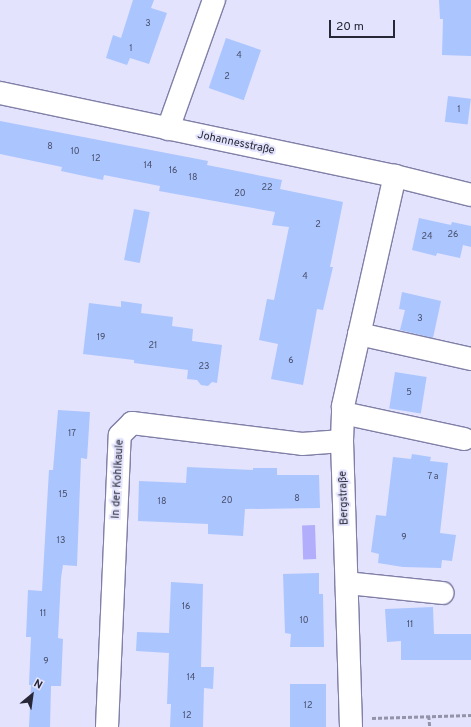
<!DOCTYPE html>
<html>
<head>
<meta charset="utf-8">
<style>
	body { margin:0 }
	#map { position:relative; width:471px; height:727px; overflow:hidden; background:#e3e3fd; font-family:Overpass,sans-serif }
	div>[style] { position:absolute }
	.water>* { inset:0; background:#b2aefb; transform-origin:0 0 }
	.building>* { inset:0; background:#abc5ff; transform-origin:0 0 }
	.path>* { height:2.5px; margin-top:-1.25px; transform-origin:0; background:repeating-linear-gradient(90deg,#9393a9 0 4px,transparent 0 6px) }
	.roads { filter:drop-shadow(1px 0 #807fa6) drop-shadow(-1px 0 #807fa6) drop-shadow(0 1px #807fa6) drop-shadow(0 -1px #807fa6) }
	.street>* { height:22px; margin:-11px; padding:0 11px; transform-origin:11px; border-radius:11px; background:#fff }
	span { translate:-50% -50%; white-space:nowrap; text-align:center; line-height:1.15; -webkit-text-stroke:4px #e3e3fd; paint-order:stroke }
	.number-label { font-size:9px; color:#484e69 }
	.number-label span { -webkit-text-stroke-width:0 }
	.street-label { font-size:11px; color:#272737 }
	.north { position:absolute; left:12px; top:675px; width:40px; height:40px; -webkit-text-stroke:3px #e3e3fd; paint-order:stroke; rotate:29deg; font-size:11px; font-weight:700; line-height:16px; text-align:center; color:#272737 }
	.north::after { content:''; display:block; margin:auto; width:14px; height:18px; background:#272737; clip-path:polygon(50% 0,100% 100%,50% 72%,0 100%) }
	.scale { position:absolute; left:329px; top:20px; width:66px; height:18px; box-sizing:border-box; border:2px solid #272737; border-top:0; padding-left:5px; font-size:12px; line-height:14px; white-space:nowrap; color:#272737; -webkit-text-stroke:3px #e3e3fd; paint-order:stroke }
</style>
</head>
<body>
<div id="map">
	<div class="water">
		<i style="left:315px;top:525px;width:34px;height:13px;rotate:88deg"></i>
	</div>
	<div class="building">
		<i style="clip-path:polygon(133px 0,154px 0,151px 8px,167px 13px,149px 64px,130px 58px,127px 65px,106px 58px,113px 35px,121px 38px)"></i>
		<i style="clip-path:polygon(439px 0,471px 0,471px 56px,442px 55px,443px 19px,440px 19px)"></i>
		<i style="left:226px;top:38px;width:37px;height:53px;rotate:19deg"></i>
		<i style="left:448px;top:96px;width:23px;height:26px;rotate:7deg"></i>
		<i style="clip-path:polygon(0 121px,208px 161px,207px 165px,282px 180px,280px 189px,343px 202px,330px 267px,333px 267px,323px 310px,317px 309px,303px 385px,271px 379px,278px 344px,259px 340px,267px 299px,274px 300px,289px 227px,272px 225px,275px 212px,159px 191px,160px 186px,104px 175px,103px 180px,61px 171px,62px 167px,0 154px)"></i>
		<i style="left:134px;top:209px;width:16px;height:52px;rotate:11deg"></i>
		<i style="clip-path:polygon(419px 218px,451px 225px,452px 222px,471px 226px,471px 247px,463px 245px,460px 258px,437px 253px,436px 256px,412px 250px)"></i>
		<i style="clip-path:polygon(402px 292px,441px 301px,433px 338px,400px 330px,405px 310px,399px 309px)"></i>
		<i style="clip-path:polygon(121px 301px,142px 304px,141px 313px,173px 317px,172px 326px,193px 329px,192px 341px,222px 345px,217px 383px,212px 382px,208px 386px,201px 385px,197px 380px,187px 379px,188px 370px,134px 363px,134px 360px,83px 354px,89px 303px,121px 307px)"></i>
		<i style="left:395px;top:372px;width:32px;height:37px;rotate:9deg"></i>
		<i style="clip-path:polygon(58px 410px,90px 412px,87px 459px,81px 458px,77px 566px,63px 565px,61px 578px,58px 638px,63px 639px,61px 686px,51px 686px,50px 727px,29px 727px,31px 685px,29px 685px,31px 637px,26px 637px,28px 590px,42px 591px,49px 470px,53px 470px)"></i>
		<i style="clip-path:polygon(412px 454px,431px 457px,430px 461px,448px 463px,440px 533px,456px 535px,452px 561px,442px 560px,441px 568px,403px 567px,378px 563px,379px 554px,371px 552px,376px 515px,386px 516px,393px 457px,411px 459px)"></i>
		<i style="clip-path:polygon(187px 467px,253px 470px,253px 468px,277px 468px,277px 475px,319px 475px,320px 508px,245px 509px,243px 536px,208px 534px,208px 524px,138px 521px,139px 481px,186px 483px)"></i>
		<i style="clip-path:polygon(319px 573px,319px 594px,323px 594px,324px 647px,290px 647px,291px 634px,285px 633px,283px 574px)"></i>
		<i style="clip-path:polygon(171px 582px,203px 584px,201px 667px,214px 667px,213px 689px,204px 688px,203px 727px,170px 727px,171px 704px,167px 704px,169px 653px,136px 651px,137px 632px,169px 633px)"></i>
		<i style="clip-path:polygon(433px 607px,434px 634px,471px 634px,471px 660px,401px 660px,401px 641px,387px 642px,385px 609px)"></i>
		<i style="left:290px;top:684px;width:36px;height:43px"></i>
	</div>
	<div class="path">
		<i style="left:429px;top:716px;width:11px;rotate:85deg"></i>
		<i style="left:372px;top:718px;width:99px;rotate:-1.7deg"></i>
	</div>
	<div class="roads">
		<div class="street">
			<i style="left:0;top:93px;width:404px;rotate:11.9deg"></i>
			<i style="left:395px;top:176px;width:78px;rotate:14deg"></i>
			<i style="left:168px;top:129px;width:137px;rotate:-70.4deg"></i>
			<i style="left:359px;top:334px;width:115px;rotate:12.6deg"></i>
			<i style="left:343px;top:413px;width:124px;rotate:12.1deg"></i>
			<i style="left:347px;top:583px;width:96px;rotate:6deg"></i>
			<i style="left:107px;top:727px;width:292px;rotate:-87.5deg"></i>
			<i style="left:120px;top:435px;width:17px;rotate:-45deg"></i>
			<i style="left:132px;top:423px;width:171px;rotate:7deg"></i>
			<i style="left:302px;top:444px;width:40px;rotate:-4.3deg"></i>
			<i style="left:351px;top:727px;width:286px;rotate:-91.8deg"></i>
			<i style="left:342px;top:441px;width:35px;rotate:-88deg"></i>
			<i style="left:343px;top:406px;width:236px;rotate:-77.3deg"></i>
		</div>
	</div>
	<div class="number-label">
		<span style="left:148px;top:24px">3</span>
		<span style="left:131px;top:49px">1</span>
		<span style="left:239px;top:56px">4</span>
		<span style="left:227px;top:77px">2</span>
		<span style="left:459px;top:110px">1</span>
		<span style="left:50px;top:147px">8</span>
		<span style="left:75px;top:152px">10</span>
		<span style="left:96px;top:159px">12</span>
		<span style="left:148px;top:166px">14</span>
		<span style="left:173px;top:171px">16</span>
		<span style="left:193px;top:178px">18</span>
		<span style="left:267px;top:188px">22</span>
		<span style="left:240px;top:194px">20</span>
		<span style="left:318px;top:225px">2</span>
		<span style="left:453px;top:235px">26</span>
		<span style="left:427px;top:237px">24</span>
		<span style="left:305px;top:277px">4</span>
		<span style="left:420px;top:319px">3</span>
		<span style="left:101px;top:338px">19</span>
		<span style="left:153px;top:346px">21</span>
		<span style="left:291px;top:361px">6</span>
		<span style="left:204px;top:367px">23</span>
		<span style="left:409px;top:393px">5</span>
		<span style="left:72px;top:434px">17</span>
		<span style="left:433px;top:477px">7 a</span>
		<span style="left:63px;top:495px">15</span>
		<span style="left:297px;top:499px">8</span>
		<span style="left:227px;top:501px">20</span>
		<span style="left:162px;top:502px">18</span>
		<span style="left:404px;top:538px">9</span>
		<span style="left:61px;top:541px">13</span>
		<span style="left:186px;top:607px">16</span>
		<span style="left:43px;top:614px">11</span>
		<span style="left:304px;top:621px">10</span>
		<span style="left:410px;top:625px">11</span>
		<span style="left:46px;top:662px">9</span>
		<span style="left:191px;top:678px">14</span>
		<span style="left:308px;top:706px">12</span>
		<span style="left:187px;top:716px">12</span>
	</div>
	<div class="street-label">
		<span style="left:236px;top:143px;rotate:12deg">Johannesstraße</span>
		<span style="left:118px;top:479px;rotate:-87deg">In der Kohlkaule</span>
		<span style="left:344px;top:498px;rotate:-92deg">Bergstraße</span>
	</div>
	<div class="north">N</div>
	<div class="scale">20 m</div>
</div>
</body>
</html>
